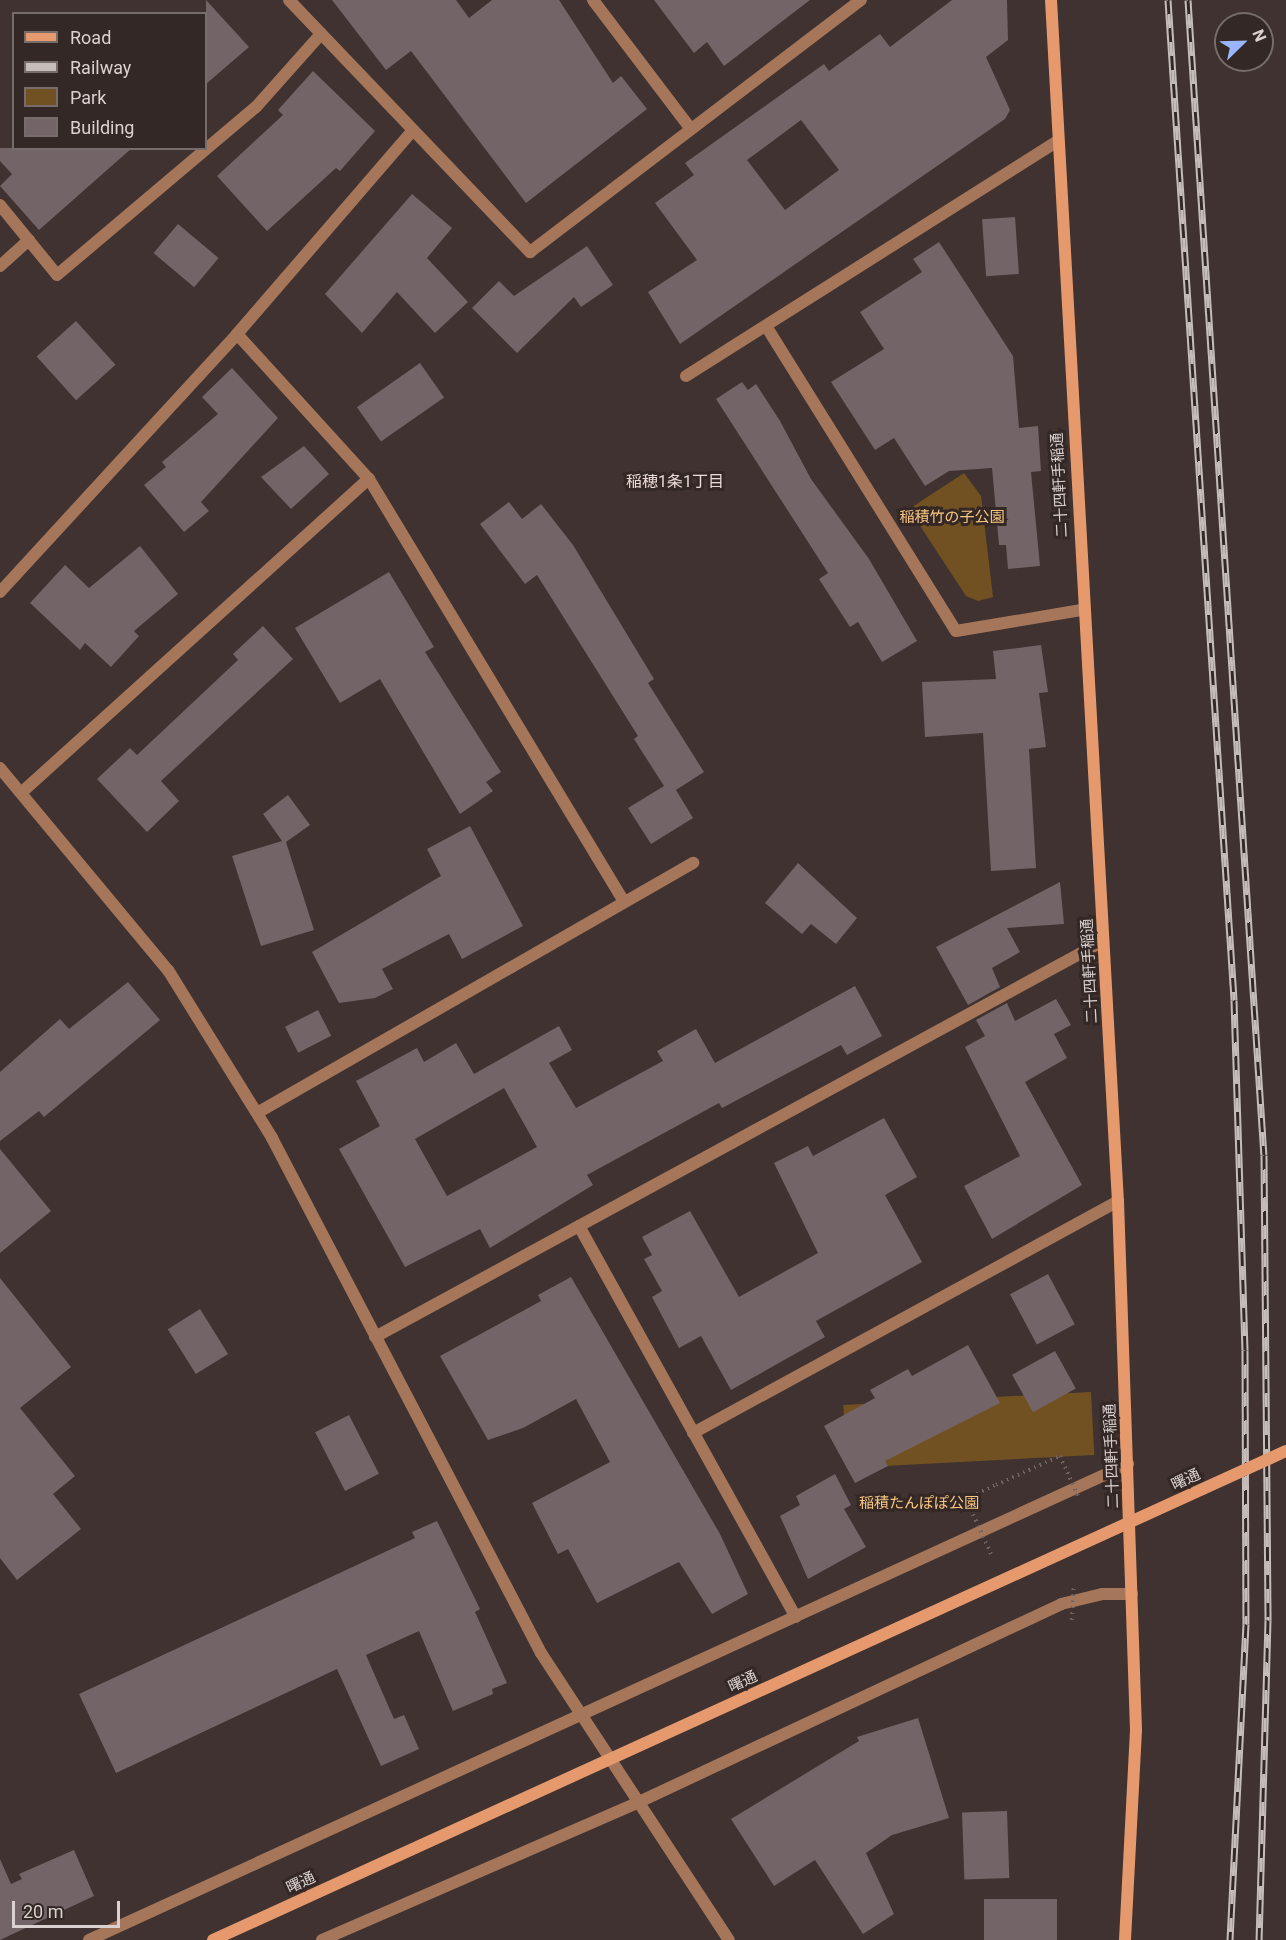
<!DOCTYPE html>
<html>
<head>
<meta charset="utf-8">
<style>
	body { margin:0 }
	#map { position:relative; width:1286px; height:1940px; overflow:hidden; background:#3f3230; font-family:Roboto,"Noto Sans JP",sans-serif }
	div>[style] { position:absolute }
	.green>* { inset:0; background:#715121; transform-origin:0 0 }
	.building>* { inset:0; background:#736467; transform-origin:0 0 }
	.path>* { height:4px; margin-top:-2px; transform-origin:0; background:repeating-linear-gradient(90deg,#706462 0 1.5px,transparent 0 6px) }
	.lane>* { height:12px; margin:-6px; padding:0 6px; transform-origin:6px; border-radius:6px; background:#a6765a }
	.street>* { height:12px; margin:-6px; padding:0 6px; transform-origin:6px; border-radius:6px; background:#a6765a }
	.secondary>* { height:12px; margin:-6px; padding:0 6px; transform-origin:6px; border-radius:6px; background:#e5996d }
	.rail>* { height:7px; margin-top:-3.5px; transform-origin:0; background:repeating-linear-gradient(90deg,#342826 0 14px,#c6bdbb 0 28px); box-sizing:border-box; border-block:2px solid #c6bdbb }
	.path-bridge>* { height:4px; margin-top:-2px; transform-origin:0; background:repeating-linear-gradient(90deg,#706462 0 1.5px,transparent 0 6px) }
	.secondary-bridge>* { height:12px; margin:-6px; padding:0 6px; transform-origin:6px; border-radius:6px; background:#e5996d }
	span { translate:-50% -50%; white-space:nowrap; text-align:center; line-height:1.15; -webkit-text-stroke:6px #342826; paint-order:stroke }
	.street-label { font-size:15px; color:#dad1d0 }
	.park-label { font-size:15px; color:#f8c680 }
	.neighbourhood-label { font-size:16px; color:#ead9d6 }
	.legend { position:absolute; left:12px; top:12px; width:195px; height:138px; box-sizing:border-box; background:#342826; border:2px solid #766c6a; margin:0; padding:8px 10px; list-style:none; font-size:18px; color:#dad1d0 }
	.legend li { display:flex; align-items:center; gap:12px; height:30px }
	.legend b { width:30px; border:2px solid #766c6a }
	.north { position:absolute; left:1214px; top:12px; width:60px; height:60px; box-sizing:border-box; background:#342826; border:2px solid #766c6a; border-radius:50%; rotate:67deg; font-size:16px; font-weight:700; line-height:24px; text-align:center; color:#dad1d0 }
	.north::after { content:''; display:block; margin:auto; width:21px; height:27px; background:#98b5fd; clip-path:polygon(50% 0,100% 100%,50% 72%,0 100%) }
	.scale { position:absolute; left:12px; top:1901px; width:108px; height:27px; box-sizing:border-box; border:3px solid #dad1d0; border-top:0; padding-left:8px; font-size:18px; line-height:21px; white-space:nowrap; color:#dad1d0; -webkit-text-stroke:4px #342826; paint-order:stroke }
</style>
</head>
<body>
<div id="map">
	<div class="green">
		<i style="clip-path:polygon(964px 473px,981px 496px,993px 597px,978px 601px,966px 596px,909px 509px)"></i>
		<i style="left:1091px;top:1392px;width:63px;height:248px;rotate:87deg"></i>
	</div>
	<div class="building">
		<i style="clip-path:polygon(206px 0,249px 47px,206px 84px)"></i>
		<i style="clip-path:polygon(332px 0,456px 0,469px 18px,492px 0,559px 0,613px 83px,621px 76px,647px 109px,526px 203px,411px 51px,386px 70px)"></i>
		<i style="clip-path:polygon(654px 0,810px 0,724px 66px,707px 42px,694px 53px)"></i>
		<i style="clip-path:polygon(evenodd,952px 0,1007px 0,1008px 40px,986px 57px,1010px 110px,1005px 119px,680px 344px,648px 292px,697px 260px,655px 203px,694px 175px,685px 163px,824px 64px,829px 71px,880px 34px,890px 47px,952px 0,801px 120px,839px 170px,785px 210px,747px 160px,801px 120px)"></i>
		<i style="clip-path:polygon(313px 71px,375px 131px,340px 171px,336px 168px,267px 231px,217px 176px,283px 115px,278px 110px)"></i>
		<i style="clip-path:polygon(0 148px,132px 148px,39px 230px,0 186px,12px 174px,0 161px)"></i>
		<i style="clip-path:polygon(412px 194px,452px 228px,427px 258px,468px 302px,435px 333px,397px 292px,362px 333px,325px 294px)"></i>
		<i style="left:1015px;top:217px;width:57px;height:33px;rotate:86deg"></i>
		<i style="left:178px;top:224px;width:53px;height:38px;rotate:40deg"></i>
		<i style="clip-path:polygon(939px 242px,1013px 356px,1019px 428px,1038px 426px,1041px 471px,1031px 472px,1040px 566px,1008px 569px,1006px 545px,999px 545px,992px 468px,949px 471px,925px 486px,894px 438px,875px 450px,831px 382px,884px 349px,860px 312px,922px 272px,913px 259px)"></i>
		<i style="clip-path:polygon(587px 246px,613px 285px,581px 307px,574px 297px,517px 353px,472px 308px,499px 281px,514px 296px)"></i>
		<i style="left:76px;top:321px;width:59px;height:53px;rotate:48deg"></i>
		<i style="left:420px;top:363px;width:42px;height:77px;rotate:55deg"></i>
		<i style="clip-path:polygon(232px 368px,278px 418px,201px 502px,209px 511px,184px 532px,144px 485px,166px 467px,162px 462px,218px 414px,202px 397px)"></i>
		<i style="clip-path:polygon(742px 382px,748px 390px,756px 384px,780px 421px,811px 479px,869px 559px,917px 641px,882px 662px,858px 622px,850px 627px,819px 579px,828px 573px,716px 399px)"></i>
		<i style="clip-path:polygon(304px 446px,329px 474px,291px 509px,261px 477px)"></i>
		<i style="clip-path:polygon(509px 502px,522px 519px,541px 504px,573px 545px,654px 679px,648px 683px,704px 772px,676px 790px,693px 818px,651px 844px,628px 808px,664px 786px,634px 739px,638px 736px,537px 575px,525px 584px,480px 524px)"></i>
		<i style="clip-path:polygon(140px 546px,178px 594px,134px 631px,139px 636px,111px 667px,85px 643px,80px 650px,30px 603px,65px 565px,89px 588px)"></i>
		<i style="clip-path:polygon(389px 572px,434px 647px,425px 652px,501px 772px,486px 782px,493px 791px,460px 814px,380px 679px,340px 703px,295px 628px)"></i>
		<i style="clip-path:polygon(263px 626px,293px 659px,161px 781px,179px 801px,147px 832px,97px 779px,130px 748px,137px 755px,238px 660px,233px 654px)"></i>
		<i style="clip-path:polygon(1041px 645px,1048px 692px,1039px 693px,1046px 747px,1029px 749px,1036px 868px,991px 871px,983px 733px,925px 737px,922px 682px,996px 679px,993px 651px)"></i>
		<i style="clip-path:polygon(288px 795px,310px 825px,286px 842px,314px 930px,261px 946px,232px 856px,282px 841px,263px 814px)"></i>
		<i style="clip-path:polygon(470px 826px,523px 926px,462px 959px,449px 934px,382px 969px,393px 989px,375px 998px,339px 1003px,312px 952px,441px 876px,427px 849px)"></i>
		<i style="clip-path:polygon(798px 863px,857px 918px,836px 944px,811px 924px,802px 934px,765px 903px)"></i>
		<i style="clip-path:polygon(1060px 882px,1064px 924px,1007px 928px,1020px 952px,992px 968px,1000px 987px,968px 1005px,936px 947px)"></i>
		<i style="clip-path:polygon(128px 982px,160px 1020px,44px 1117px,39px 1111px,0 1141px,0 1072px,60px 1019px,69px 1029px)"></i>
		<i style="clip-path:polygon(evenodd,855px 986px,882px 1036px,847px 1055px,841px 1045px,722px 1108px,719px 1103px,587px 1175px,593px 1185px,490px 1248px,480px 1229px,405px 1267px,339px 1149px,380px 1126px,356px 1081px,417px 1048px,424px 1062px,456px 1043px,474px 1074px,559px 1026px,572px 1050px,549px 1063px,576px 1108px,663px 1061px,657px 1051px,696px 1029px,715px 1063px,855px 986px,504px 1088px,537px 1147px,447px 1196px,415px 1139px,504px 1088px)"></i>
		<i style="clip-path:polygon(1056px 999px,1071px 1025px,1054px 1034px,1067px 1058px,1025px 1082px,1082px 1185px,992px 1239px,964px 1186px,1020px 1156px,965px 1047px,985px 1036px,976px 1020px,1007px 1003px,1015px 1021px)"></i>
		<i style="left:318px;top:1010px;width:29px;height:37px;rotate:63deg"></i>
		<i style="clip-path:polygon(884px 1118px,917px 1177px,885px 1195px,922px 1262px,816px 1321px,825px 1337px,731px 1390px,701px 1336px,679px 1348px,652px 1297px,662px 1291px,644px 1259px,652px 1255px,642px 1237px,690px 1211px,739px 1297px,818px 1253px,774px 1163px,808px 1146px,813px 1156px)"></i>
		<i style="clip-path:polygon(0 1149px,51px 1211px,0 1253px)"></i>
		<i style="left:1048px;top:1274px;width:57px;height:43px;rotate:62deg"></i>
		<i style="clip-path:polygon(571px 1277px,720px 1534px,748px 1594px,712px 1614px,679px 1562px,597px 1603px,568px 1549px,558px 1554px,532px 1503px,610px 1462px,576px 1399px,523px 1428px,488px 1440px,440px 1356px,541px 1301px,538px 1295px)"></i>
		<i style="clip-path:polygon(0 1278px,71px 1367px,20px 1408px,75px 1476px,53px 1494px,81px 1529px,17px 1580px,0 1558px)"></i>
		<i style="left:200px;top:1309px;width:53px;height:38px;rotate:58deg"></i>
		<i style="clip-path:polygon(968px 1345px,1000px 1403px,885px 1461px,888px 1466px,855px 1483px,824px 1426px,875px 1398px,870px 1390px,908px 1369px,912px 1376px)"></i>
		<i style="left:1055px;top:1351px;width:43px;height:49px;rotate:61deg"></i>
		<i style="left:349px;top:1415px;width:66px;height:38px;rotate:63deg"></i>
		<i style="clip-path:polygon(835px 1474px,851px 1505px,844px 1509px,866px 1547px,808px 1579px,780px 1516px,800px 1505px,796px 1496px)"></i>
		<i style="clip-path:polygon(437px 1521px,480px 1609px,475px 1612px,507px 1683px,492px 1689px,493px 1694px,453px 1711px,419px 1631px,366px 1655px,394px 1719px,404px 1715px,419px 1749px,381px 1766px,337px 1669px,116px 1773px,79px 1694px,415px 1538px,412px 1532px)"></i>
		<i style="clip-path:polygon(918px 1718px,949px 1818px,892px 1835px,866px 1853px,894px 1914px,863px 1934px,815px 1860px,774px 1886px,731px 1819px,859px 1741px,857px 1737px)"></i>
		<i style="left:1007px;top:1811px;width:67px;height:45px;rotate:88deg"></i>
		<i style="clip-path:polygon(74px 1850px,94px 1896px,0 1940px,0 1859px,11px 1884px,22px 1879px,19px 1874px)"></i>
		<i style="left:1057px;top:1899px;width:41px;height:73px;rotate:90deg"></i>
	</div>
	<div class="path">
		<i style="left:996px;top:1485px;width:70px;rotate:-24.4deg"></i>
	</div>
	<div class="lane">
		<i style="left:0;top:205px;width:90px;rotate:50.8deg"></i>
		<i style="left:57px;top:275px;width:260px;rotate:-40.2deg"></i>
		<i style="left:256px;top:107px;width:98px;rotate:-48.3deg"></i>
		<i style="left:0;top:266px;width:39px;rotate:-42deg"></i>
	</div>
	<div class="street">
		<i style="left:289px;top:0;width:349px;rotate:46.3deg"></i>
		<i style="left:530px;top:252px;width:416px;rotate:-37.3deg"></i>
		<i style="left:593px;top:0;width:162px;rotate:52.8deg"></i>
		<i style="left:766px;top:326px;width:359px;rotate:58.1deg"></i>
		<i style="left:956px;top:631px;width:127px;rotate:-9.5deg"></i>
		<i style="left:237px;top:334px;width:196px;rotate:47.7deg"></i>
		<i style="left:369px;top:479px;width:494px;rotate:58.9deg"></i>
		<i style="left:686px;top:376px;width:440px;rotate:-32.3deg"></i>
		<i style="left:0;top:592px;width:350px;rotate:-47.4deg"></i>
		<i style="left:237px;top:334px;width:269px;rotate:-49.2deg"></i>
		<i style="left:0;top:768px;width:263px;rotate:50.3deg"></i>
		<i style="left:168px;top:970px;width:198px;rotate:58.2deg"></i>
		<i style="left:272px;top:1138px;width:581px;rotate:62.42deg"></i>
		<i style="left:541px;top:1653px;width:343px;rotate:56.8deg"></i>
		<i style="left:21px;top:793px;width:469px;rotate:-42.1deg"></i>
		<i style="left:257px;top:1113px;width:503px;rotate:-29.83deg"></i>
		<i style="left:579px;top:1226px;width:447px;rotate:61deg"></i>
		<i style="left:375px;top:1337px;width:829px;rotate:-28.54deg"></i>
		<i style="left:693px;top:1433px;width:484px;rotate:-28.6deg"></i>
		<i style="left:89px;top:1940px;width:1143px;rotate:-24.61deg"></i>
		<i style="left:322px;top:1940px;width:346px;rotate:-23.5deg"></i>
		<i style="left:639px;top:1802px;width:466px;rotate:-25.1deg"></i>
		<i style="left:1061px;top:1604px;width:42px;rotate:-13.7deg"></i>
		<i style="left:1102px;top:1594px;width:30px"></i>
	</div>
	<div class="secondary">
		<i style="left:1051px;top:0;width:1203px;rotate:86.81deg"></i>
		<i style="left:1118px;top:1201px;width:529px;rotate:88.05deg"></i>
		<i style="left:1136px;top:1730px;width:210px;rotate:93deg"></i>
	</div>
	<div class="rail">
		<i style="left:1168px;top:0;width:1002px;rotate:86.22deg"></i>
		<i style="left:1234px;top:1000px;width:350px;rotate:88.2deg"></i>
		<i style="left:1245px;top:1350px;width:274px;rotate:89.8deg"></i>
		<i style="left:1246px;top:1624px;width:316px;rotate:92.9deg"></i>
		<i style="left:1188px;top:0;width:1157px;rotate:86.24deg"></i>
		<i style="left:1264px;top:1155px;width:465px;rotate:89.5deg"></i>
		<i style="left:1268px;top:1620px;width:320px;rotate:91.6deg"></i>
	</div>
	<div class="path-bridge">
		<i style="left:1060px;top:1456px;width:46px;rotate:65.7deg"></i>
		<i style="left:991px;top:1554px;width:60px;rotate:-114.4deg"></i>
		<i style="left:966px;top:1499px;width:33px;rotate:-25deg"></i>
		<i style="left:1072px;top:1620px;width:35px;rotate:-87deg"></i>
	</div>
	<div class="secondary-bridge">
		<i style="left:213px;top:1940px;width:1179px;rotate:-24.5deg"></i>
	</div>
	<div class="street-label">
		<span style="left:1060px;top:485px;rotate:-93deg">二十四軒手稲通</span>
		<span style="left:1090px;top:971px;rotate:-93deg">二十四軒手稲通</span>
		<span style="left:1112px;top:1456px;rotate:-92deg">二十四軒手稲通</span>
		<span style="left:1186px;top:1480px;rotate:-25deg">曙通</span>
		<span style="left:743px;top:1682px;rotate:-25deg">曙通</span>
		<span style="left:301px;top:1883px;rotate:-25deg">曙通</span>
	</div>
	<div class="park-label">
		<span style="left:952px;top:518px">稲積竹の子公園</span>
		<span style="left:919px;top:1504px">稲積たんぽぽ公園</span>
	</div>
	<div class="neighbourhood-label">
		<span style="left:675px;top:482px">稲穂1条1丁目</span>
	</div>
	<ul class="legend">
	<li><b style="height:8px;background:#e5996d"></b>Road</li>
	<li><b style="height:8px;background:#c6bdbb"></b>Railway</li>
	<li><b style="height:16px;background:#715121"></b>Park</li>
	<li><b style="height:16px;background:#736467"></b>Building</li>
	</ul>
	<div class="north">N</div>
	<div class="scale">20 m</div>
</div>
</body>
</html>
